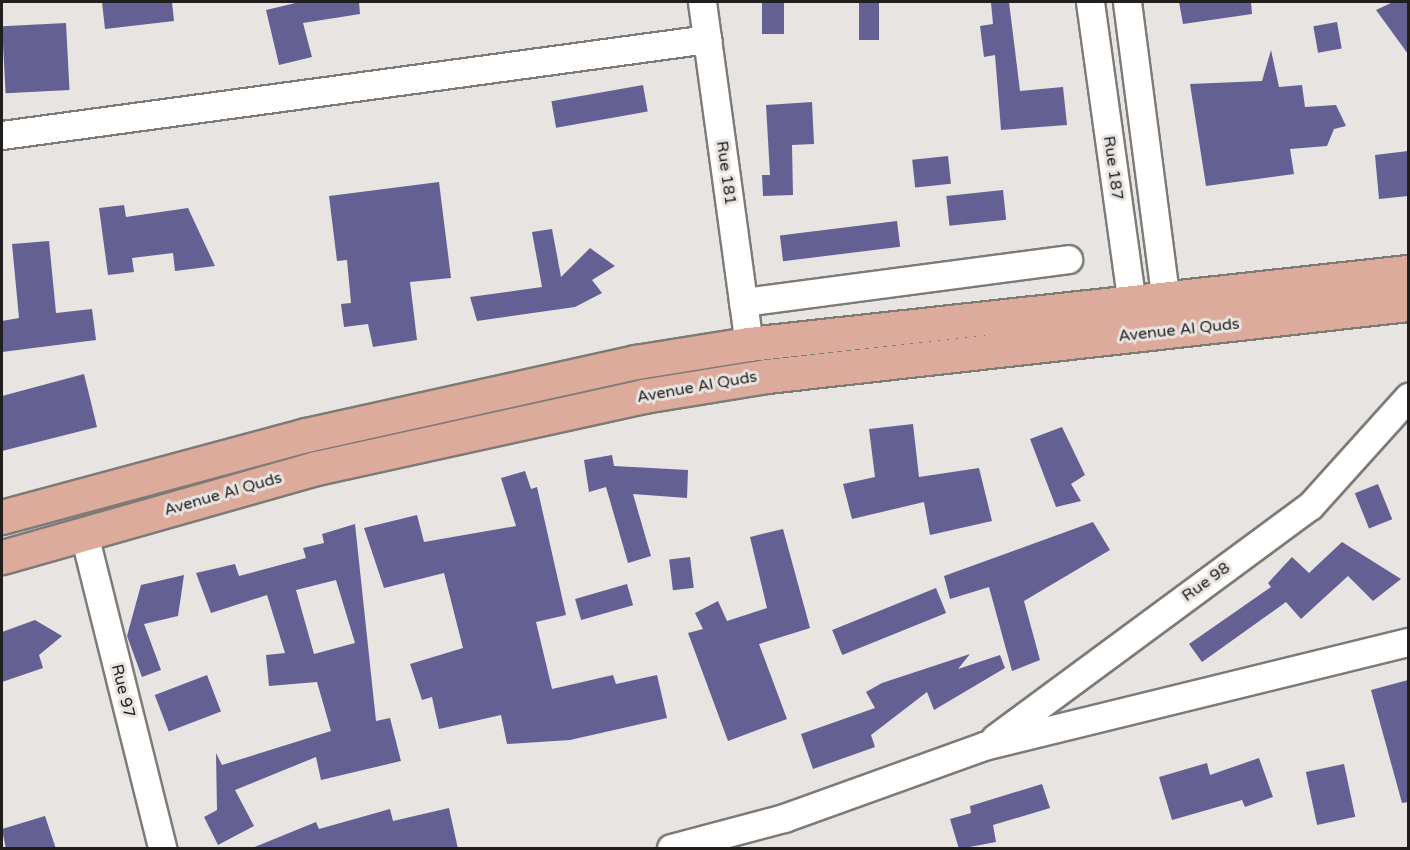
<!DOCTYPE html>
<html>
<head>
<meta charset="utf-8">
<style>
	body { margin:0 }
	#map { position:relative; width:1410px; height:850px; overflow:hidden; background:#e7e4e1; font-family:"Varela Round",sans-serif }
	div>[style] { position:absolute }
	.building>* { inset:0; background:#656093; transform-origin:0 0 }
	.roads { filter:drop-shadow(2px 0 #7d7a77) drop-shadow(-2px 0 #7d7a77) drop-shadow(0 2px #7d7a77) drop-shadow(0 -2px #7d7a77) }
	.minor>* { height:27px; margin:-13.5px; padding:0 13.5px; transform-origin:13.5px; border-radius:13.5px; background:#fff }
	.major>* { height:33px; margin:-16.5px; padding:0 16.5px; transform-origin:16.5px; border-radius:16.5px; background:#ddab9b }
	span { translate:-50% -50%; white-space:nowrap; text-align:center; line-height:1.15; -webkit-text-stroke:6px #e7e4e1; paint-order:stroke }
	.street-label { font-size:16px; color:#201f1e }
	.frame { position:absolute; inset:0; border:3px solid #201f1e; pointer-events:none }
</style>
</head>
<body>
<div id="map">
	<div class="building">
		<i style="clip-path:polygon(102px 2px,172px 2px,174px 21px,105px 29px)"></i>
		<i style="clip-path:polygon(300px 2px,359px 2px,360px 14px,303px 23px,312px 57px,279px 65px,266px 10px)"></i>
		<i style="left:762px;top:2px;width:22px;height:32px"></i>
		<i style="left:859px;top:2px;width:20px;height:38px"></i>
		<i style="clip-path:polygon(1009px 2px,1020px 91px,1063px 87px,1067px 125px,1001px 130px,995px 55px,984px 57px,980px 26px,993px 24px,991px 3px)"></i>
		<i style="clip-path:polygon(1179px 2px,1251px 2px,1252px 14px,1183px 24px)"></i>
		<i style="clip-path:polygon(1393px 2px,1408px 2px,1408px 54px,1376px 10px)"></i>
		<i style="left:1337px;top:22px;width:27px;height:24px;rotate:80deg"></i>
		<i style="left:66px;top:23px;width:67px;height:64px;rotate:87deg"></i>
		<i style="clip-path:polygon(1271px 50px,1279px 87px,1302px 85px,1305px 107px,1336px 105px,1346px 126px,1334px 129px,1327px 146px,1290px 149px,1294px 174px,1206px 186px,1190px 84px,1262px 81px)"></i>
		<i style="left:643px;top:85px;width:27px;height:93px;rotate:80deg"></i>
		<i style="clip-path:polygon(812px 102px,814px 144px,792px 145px,793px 195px,763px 196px,762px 175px,770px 175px,766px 105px)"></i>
		<i style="clip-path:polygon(1408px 151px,1408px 196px,1379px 199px,1375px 155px)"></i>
		<i style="left:948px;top:156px;width:28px;height:36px;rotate:84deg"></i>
		<i style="clip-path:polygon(439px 182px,451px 278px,410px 282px,417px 340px,373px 347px,368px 324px,344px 327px,341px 304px,351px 303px,347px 260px,337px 261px,329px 196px)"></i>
		<i style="left:1003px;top:190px;width:30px;height:57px;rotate:84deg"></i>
		<i style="clip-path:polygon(124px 205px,126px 217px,188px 208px,215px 266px,175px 271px,173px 253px,132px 258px,134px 272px,108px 275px,99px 208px)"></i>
		<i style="left:897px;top:221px;width:26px;height:118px;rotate:83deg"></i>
		<i style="clip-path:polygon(552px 229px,561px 277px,590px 248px,615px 266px,592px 280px,602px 293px,575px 307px,477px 321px,470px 297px,542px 287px,532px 232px)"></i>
		<i style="clip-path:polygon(49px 241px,56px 313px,92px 309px,96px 340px,2px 352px,2px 321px,19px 318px,12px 244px)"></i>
		<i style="clip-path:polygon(84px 374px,97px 427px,2px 451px,2px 396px)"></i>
		<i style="clip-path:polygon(913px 424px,919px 477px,979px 468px,992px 521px,930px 535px,924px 502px,852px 519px,843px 484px,875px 477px,869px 429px)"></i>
		<i style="clip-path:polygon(1062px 427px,1085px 475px,1071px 484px,1081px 501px,1056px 507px,1030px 439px)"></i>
		<i style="clip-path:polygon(612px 455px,614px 466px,688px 470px,687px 498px,633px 494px,651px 556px,628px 563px,606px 487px,589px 492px,584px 460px)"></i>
		<i style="clip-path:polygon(525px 471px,531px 489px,537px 487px,566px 615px,536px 622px,552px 689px,613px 675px,616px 684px,657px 675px,667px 718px,570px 740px,507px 744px,501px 715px,439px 729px,432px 697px,422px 700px,410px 664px,463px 648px,444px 573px,384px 588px,364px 528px,417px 515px,424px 542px,516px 526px,501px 478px)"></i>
		<i style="left:1378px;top:484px;width:38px;height:25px;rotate:68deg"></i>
		<i style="clip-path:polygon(1093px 522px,1110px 550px,1024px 601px,1040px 660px,1012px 671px,989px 587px,950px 599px,944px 576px)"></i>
		<i style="clip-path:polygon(evenodd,355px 524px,376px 721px,390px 718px,401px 761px,321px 780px,316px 757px,235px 790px,254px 826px,218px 845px,204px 817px,217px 810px,216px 753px,222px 765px,331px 731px,317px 682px,269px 686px,266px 655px,285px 653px,267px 595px,211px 613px,196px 573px,235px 564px,239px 576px,306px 558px,303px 548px,324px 543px,322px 534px,355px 524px,336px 580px,355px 643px,314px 654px,296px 590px,336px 580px)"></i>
		<i style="clip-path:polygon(783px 529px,810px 628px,759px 644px,787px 719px,728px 741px,688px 633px,703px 629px,695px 613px,718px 601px,727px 621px,767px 608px,750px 537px)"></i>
		<i style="clip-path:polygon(1342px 542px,1401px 579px,1373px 601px,1348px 576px,1301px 619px,1286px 602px,1202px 662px,1189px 644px,1271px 587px,1268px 583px,1292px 557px,1309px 573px)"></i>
		<i style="left:690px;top:557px;width:31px;height:21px;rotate:83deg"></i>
		<i style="clip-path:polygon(184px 575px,178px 616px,144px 624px,161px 670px,142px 677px,127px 636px,141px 585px)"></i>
		<i style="left:627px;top:584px;width:22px;height:54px;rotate:74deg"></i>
		<i style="left:936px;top:588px;width:27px;height:112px;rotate:68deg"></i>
		<i style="clip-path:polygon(35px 620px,62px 636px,39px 655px,43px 668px,2px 682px,2px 632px)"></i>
		<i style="clip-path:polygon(970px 654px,958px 669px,1000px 655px,1005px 668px,934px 710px,927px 692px,871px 735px,875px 747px,813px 769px,801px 734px,875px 708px,866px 692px,882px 683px)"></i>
		<i style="left:207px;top:675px;width:39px;height:56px;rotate:69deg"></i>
		<i style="clip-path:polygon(1408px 680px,1408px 802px,1402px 803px,1371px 690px)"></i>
		<i style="clip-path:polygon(1259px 758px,1273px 797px,1245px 807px,1242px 800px,1172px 820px,1159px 777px,1207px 763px,1210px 775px)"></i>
		<i style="left:1344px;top:764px;width:54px;height:39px;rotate:78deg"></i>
		<i style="clip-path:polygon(1042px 784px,1050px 808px,993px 825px,996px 842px,959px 849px,950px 819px,971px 813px,970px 806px)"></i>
		<i style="clip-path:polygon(449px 808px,458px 849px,250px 849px,316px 822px,319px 829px,390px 809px,393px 821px)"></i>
		<i style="clip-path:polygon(45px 816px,56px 849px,6px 849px,2px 829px)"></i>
	</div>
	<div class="roads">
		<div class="minor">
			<i style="left:702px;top:2px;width:345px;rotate:82.2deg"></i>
			<i style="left:1090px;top:2px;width:322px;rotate:82.1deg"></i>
			<i style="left:1127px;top:2px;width:319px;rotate:82.6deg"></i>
			<i style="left:2px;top:135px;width:712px;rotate:-7.75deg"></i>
			<i style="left:743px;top:302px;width:328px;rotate:-7.5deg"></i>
			<i style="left:84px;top:534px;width:324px;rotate:76deg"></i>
			<i style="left:995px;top:738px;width:391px;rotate:-36.4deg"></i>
			<i style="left:1310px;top:506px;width:147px;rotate:-48deg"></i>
			<i style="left:671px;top:848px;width:117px;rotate:-14.9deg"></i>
			<i style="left:784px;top:818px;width:213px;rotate:-19.8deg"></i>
			<i style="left:984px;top:746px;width:437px;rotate:-13.8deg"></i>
		</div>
		<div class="major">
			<i style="left:2px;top:517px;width:315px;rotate:-15.1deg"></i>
			<i style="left:306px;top:435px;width:338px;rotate:-12.5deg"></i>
			<i style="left:636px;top:362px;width:114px;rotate:-9.1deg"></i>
			<i style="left:749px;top:344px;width:663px;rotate:-6.24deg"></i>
			<i style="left:2px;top:557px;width:326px;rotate:-15.8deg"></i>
			<i style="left:316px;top:468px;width:335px;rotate:-12.4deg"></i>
			<i style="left:643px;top:396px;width:126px;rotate:-9.2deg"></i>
			<i style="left:767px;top:376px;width:645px;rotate:-6.41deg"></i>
		</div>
	</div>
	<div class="street-label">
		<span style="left:1113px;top:168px;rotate:82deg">Rue 187</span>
		<span style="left:726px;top:173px;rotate:82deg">Rue 181</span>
		<span style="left:1179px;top:330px;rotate:-6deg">Avenue Al Quds</span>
		<span style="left:697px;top:387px;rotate:-10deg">Avenue Al Quds</span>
		<span style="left:223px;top:494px;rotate:-16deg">Avenue Al Quds</span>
		<span style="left:1206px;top:582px;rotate:-36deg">Rue 98</span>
		<span style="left:123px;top:691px;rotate:76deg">Rue 97</span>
	</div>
	<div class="frame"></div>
</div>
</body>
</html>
